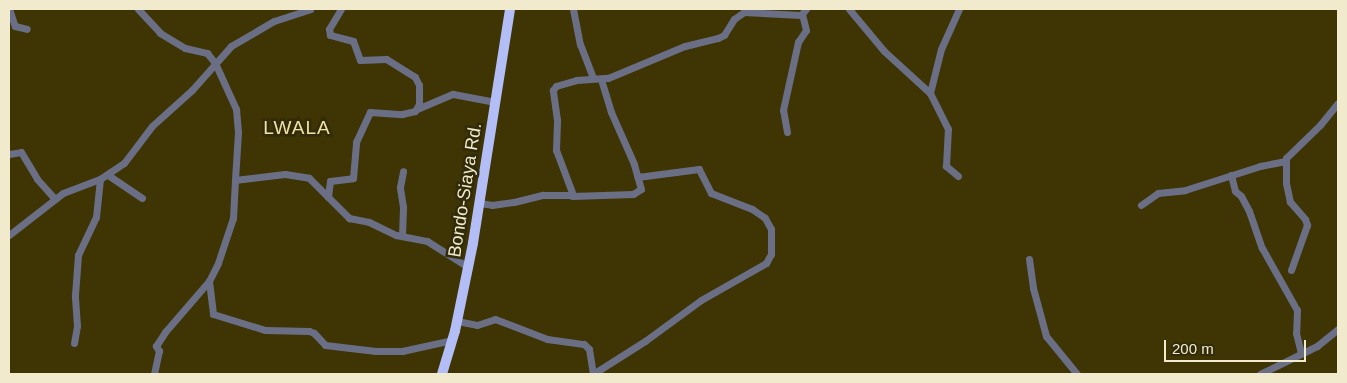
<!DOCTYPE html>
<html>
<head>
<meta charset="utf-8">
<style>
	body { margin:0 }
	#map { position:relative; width:1347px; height:383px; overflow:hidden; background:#3f3403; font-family:Arial,sans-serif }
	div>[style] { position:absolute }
	.minor>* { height:7px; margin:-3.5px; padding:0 3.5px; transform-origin:3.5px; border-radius:3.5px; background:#6a6f86 }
	.highway>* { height:10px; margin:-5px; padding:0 5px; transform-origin:5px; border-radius:5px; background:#b3bdf6 }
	span { translate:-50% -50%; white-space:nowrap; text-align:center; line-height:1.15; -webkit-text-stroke:5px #322b0b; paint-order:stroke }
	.street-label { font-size:18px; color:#f1eacc }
	.neighbourhood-label { font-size:19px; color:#efe1a3; letter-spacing:1px }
	.frame { position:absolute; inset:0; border:10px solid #f1eacc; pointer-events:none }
	.scale { position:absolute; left:1164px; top:340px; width:142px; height:22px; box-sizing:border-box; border:2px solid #f1eacc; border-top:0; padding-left:6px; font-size:15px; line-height:18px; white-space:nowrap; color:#f1eacc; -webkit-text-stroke:4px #322b0b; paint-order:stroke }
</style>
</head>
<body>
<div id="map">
	<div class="minor">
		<i style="left:9px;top:9px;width:18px;rotate:71deg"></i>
		<i style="left:15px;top:26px;width:12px;rotate:14deg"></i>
		<i style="left:138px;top:9px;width:33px;rotate:47deg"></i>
		<i style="left:160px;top:33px;width:29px;rotate:31deg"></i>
		<i style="left:185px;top:48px;width:23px;rotate:13deg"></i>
		<i style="left:207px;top:53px;width:13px;rotate:51deg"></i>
		<i style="left:215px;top:63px;width:51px;rotate:65.5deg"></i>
		<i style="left:236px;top:109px;width:23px;rotate:85deg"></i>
		<i style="left:238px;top:132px;width:48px;rotate:93.6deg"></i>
		<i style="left:235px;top:180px;width:50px;rotate:-6.8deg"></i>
		<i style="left:285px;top:174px;width:24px;rotate:9deg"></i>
		<i style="left:309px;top:178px;width:57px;rotate:45deg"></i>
		<i style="left:349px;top:218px;width:20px;rotate:11deg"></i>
		<i style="left:369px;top:222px;width:30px;rotate:26deg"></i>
		<i style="left:396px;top:235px;width:32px;rotate:11deg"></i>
		<i style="left:427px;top:241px;width:49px;rotate:32.4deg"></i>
		<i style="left:573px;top:9px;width:36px;rotate:79deg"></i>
		<i style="left:580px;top:44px;width:36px;rotate:69deg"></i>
		<i style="left:849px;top:9px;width:55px;rotate:50.2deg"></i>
		<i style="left:884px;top:51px;width:62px;rotate:42.4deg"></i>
		<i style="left:417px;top:109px;width:39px;rotate:-23deg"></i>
		<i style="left:453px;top:94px;width:43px;rotate:10.8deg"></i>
		<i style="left:787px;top:132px;width:22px;rotate:-100deg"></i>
		<i style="left:783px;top:110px;width:70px;rotate:-77.6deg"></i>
		<i style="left:798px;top:42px;width:14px;rotate:-56deg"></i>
		<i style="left:806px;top:30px;width:16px;rotate:-104deg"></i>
		<i style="left:9px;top:154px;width:12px;rotate:-9deg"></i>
		<i style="left:21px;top:152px;width:31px;rotate:59deg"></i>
		<i style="left:37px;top:179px;width:27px;rotate:48deg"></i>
		<i style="left:108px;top:175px;width:41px;rotate:34.1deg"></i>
		<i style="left:1231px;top:175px;width:16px;rotate:76deg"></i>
		<i style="left:1235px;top:191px;width:8px;rotate:40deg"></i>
		<i style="left:1241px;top:196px;width:17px;rotate:62deg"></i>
		<i style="left:1249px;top:211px;width:39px;rotate:71deg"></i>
		<i style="left:1262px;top:248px;width:71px;rotate:60.6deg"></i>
		<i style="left:1297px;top:310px;width:23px;rotate:92deg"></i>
		<i style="left:1296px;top:333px;width:21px;rotate:76deg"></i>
		<i style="left:958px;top:176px;width:16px;rotate:-140deg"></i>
		<i style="left:946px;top:166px;width:37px;rotate:-87deg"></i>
		<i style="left:948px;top:129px;width:40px;rotate:-116.6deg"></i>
		<i style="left:930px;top:93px;width:45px;rotate:-76deg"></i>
		<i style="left:941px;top:49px;width:44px;rotate:-65.8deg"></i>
		<i style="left:572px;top:196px;width:61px;rotate:-1.9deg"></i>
		<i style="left:633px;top:194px;width:9px;rotate:-32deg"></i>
		<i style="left:641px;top:189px;width:26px;rotate:-106deg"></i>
		<i style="left:634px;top:164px;width:57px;rotate:-113.9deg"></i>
		<i style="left:611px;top:112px;width:34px;rotate:-107deg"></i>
		<i style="left:328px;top:197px;width:16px;rotate:-83deg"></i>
		<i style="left:330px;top:181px;width:23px;rotate:-7deg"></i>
		<i style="left:353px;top:178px;width:36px;rotate:-85deg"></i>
		<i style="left:356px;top:142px;width:33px;rotate:-65deg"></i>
		<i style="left:370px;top:112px;width:32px;rotate:4deg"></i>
		<i style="left:402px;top:114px;width:13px;rotate:-13deg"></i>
		<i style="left:415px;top:111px;width:8px;rotate:-60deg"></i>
		<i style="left:419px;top:104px;width:19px;rotate:-90deg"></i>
		<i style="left:419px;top:85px;width:9px;rotate:-117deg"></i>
		<i style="left:415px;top:77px;width:34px;rotate:-148deg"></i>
		<i style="left:386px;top:59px;width:26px;rotate:178deg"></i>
		<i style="left:360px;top:60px;width:20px;rotate:-110deg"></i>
		<i style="left:353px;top:41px;width:24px;rotate:-165deg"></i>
		<i style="left:330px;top:35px;width:6px;rotate:-99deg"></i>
		<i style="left:329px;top:29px;width:23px;rotate:-59deg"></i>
		<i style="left:480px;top:203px;width:12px;rotate:9deg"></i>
		<i style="left:492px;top:205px;width:22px;rotate:-8deg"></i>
		<i style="left:514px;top:202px;width:30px;rotate:-14deg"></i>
		<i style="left:543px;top:195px;width:30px"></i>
		<i style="left:573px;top:195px;width:48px;rotate:-110.7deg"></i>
		<i style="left:556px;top:150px;width:30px;rotate:-88deg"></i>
		<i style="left:557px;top:120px;width:30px;rotate:-98deg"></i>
		<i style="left:553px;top:90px;width:5px;rotate:-53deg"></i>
		<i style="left:556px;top:86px;width:22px;rotate:-16deg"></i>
		<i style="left:577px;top:80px;width:31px;rotate:-4deg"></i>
		<i style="left:608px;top:78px;width:83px;rotate:-22.6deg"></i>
		<i style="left:685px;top:46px;width:34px;rotate:-14deg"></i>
		<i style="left:718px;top:38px;width:7px;rotate:-27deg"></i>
		<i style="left:724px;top:35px;width:19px;rotate:-58deg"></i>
		<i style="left:734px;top:19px;width:12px;rotate:-35deg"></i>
		<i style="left:744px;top:12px;width:57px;rotate:3deg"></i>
		<i style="left:801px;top:15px;width:8px;rotate:-50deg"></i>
		<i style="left:1141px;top:205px;width:21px;rotate:-35deg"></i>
		<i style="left:1158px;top:193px;width:27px;rotate:-6deg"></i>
		<i style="left:1185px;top:190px;width:79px;rotate:-17.7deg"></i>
		<i style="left:1260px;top:166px;width:25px;rotate:-11deg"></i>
		<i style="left:9px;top:235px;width:68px;rotate:-37.9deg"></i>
		<i style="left:63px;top:193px;width:40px;rotate:-21deg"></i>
		<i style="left:100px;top:179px;width:29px;rotate:-34deg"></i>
		<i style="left:124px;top:163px;width:46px;rotate:-52.9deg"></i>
		<i style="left:152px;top:126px;width:54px;rotate:-42deg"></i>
		<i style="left:192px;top:90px;width:59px;rotate:-48.4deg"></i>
		<i style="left:231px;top:46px;width:50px;rotate:-30.2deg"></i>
		<i style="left:274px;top:21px;width:38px;rotate:-18deg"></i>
		<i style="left:402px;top:236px;width:29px;rotate:-88deg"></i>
		<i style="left:403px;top:207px;width:20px;rotate:-99deg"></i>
		<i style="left:400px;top:187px;width:16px;rotate:-79deg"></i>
		<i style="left:1029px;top:259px;width:29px;rotate:82deg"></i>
		<i style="left:1033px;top:288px;width:50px;rotate:74.8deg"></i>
		<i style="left:1046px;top:336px;width:49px;rotate:50.8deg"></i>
		<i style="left:1291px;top:270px;width:48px;rotate:-70.4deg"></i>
		<i style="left:1307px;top:225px;width:6px;rotate:-108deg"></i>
		<i style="left:1305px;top:219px;width:23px;rotate:-131deg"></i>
		<i style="left:1290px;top:202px;width:19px;rotate:-102deg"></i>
		<i style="left:1286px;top:183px;width:25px;rotate:-90deg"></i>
		<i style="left:1286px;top:158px;width:47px;rotate:-44.1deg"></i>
		<i style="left:1320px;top:125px;width:28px;rotate:-51deg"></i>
		<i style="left:209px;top:281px;width:33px;rotate:83deg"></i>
		<i style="left:213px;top:314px;width:54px;rotate:17.1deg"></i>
		<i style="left:265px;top:330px;width:44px;rotate:1.3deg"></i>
		<i style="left:309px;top:331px;width:5px;rotate:22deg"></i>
		<i style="left:314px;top:333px;width:16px;rotate:47deg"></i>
		<i style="left:325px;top:345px;width:51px;rotate:6.7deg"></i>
		<i style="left:376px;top:351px;width:26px"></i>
		<i style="left:402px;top:351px;width:51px;rotate:-12.4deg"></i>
		<i style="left:457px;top:321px;width:20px;rotate:11deg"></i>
		<i style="left:477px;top:325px;width:19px;rotate:-18deg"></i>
		<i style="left:495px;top:319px;width:56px;rotate:21deg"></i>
		<i style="left:547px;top:339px;width:37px;rotate:8deg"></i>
		<i style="left:584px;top:344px;width:7px;rotate:45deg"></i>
		<i style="left:589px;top:349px;width:25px;rotate:81deg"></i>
		<i style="left:74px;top:343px;width:17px;rotate:-80deg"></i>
		<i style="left:77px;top:326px;width:31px;rotate:-94deg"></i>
		<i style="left:75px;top:295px;width:40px;rotate:-85.7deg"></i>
		<i style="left:78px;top:255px;width:42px;rotate:-64.7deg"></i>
		<i style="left:96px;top:217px;width:38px;rotate:-84deg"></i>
		<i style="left:154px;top:374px;width:24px;rotate:-78deg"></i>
		<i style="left:159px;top:351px;width:6px;rotate:-121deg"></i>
		<i style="left:156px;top:346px;width:17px;rotate:-57deg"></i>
		<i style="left:165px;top:332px;width:67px;rotate:-49.2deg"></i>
		<i style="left:209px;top:281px;width:20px;rotate:-63deg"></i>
		<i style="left:218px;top:263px;width:47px;rotate:-71.6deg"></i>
		<i style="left:233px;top:218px;width:38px;rotate:-87deg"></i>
		<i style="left:593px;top:374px;width:62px;rotate:-32.4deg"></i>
		<i style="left:645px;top:341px;width:69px;rotate:-36.2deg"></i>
		<i style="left:701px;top:300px;width:75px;rotate:-29.6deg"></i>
		<i style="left:766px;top:263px;width:10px;rotate:-61deg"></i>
		<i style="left:771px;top:254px;width:25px;rotate:-90deg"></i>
		<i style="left:771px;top:229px;width:13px;rotate:-119deg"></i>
		<i style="left:765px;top:218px;width:16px;rotate:-145deg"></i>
		<i style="left:752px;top:209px;width:44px;rotate:-158.7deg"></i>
		<i style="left:711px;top:193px;width:27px;rotate:-117deg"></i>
		<i style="left:699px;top:169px;width:62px;rotate:172.5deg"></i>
		<i style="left:1260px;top:374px;width:64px;rotate:-26.2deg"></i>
		<i style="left:1317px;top:346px;width:27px;rotate:-39deg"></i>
	</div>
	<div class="highway">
		<i style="left:442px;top:374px;width:45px;rotate:-73.2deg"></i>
		<i style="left:455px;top:331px;width:90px;rotate:-78.4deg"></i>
		<i style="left:473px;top:243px;width:237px;rotate:-81deg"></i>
	</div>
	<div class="street-label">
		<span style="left:465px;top:190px;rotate:-81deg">Bondo-Siaya Rd.</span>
	</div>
	<div class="neighbourhood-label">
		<span style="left:297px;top:128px">LWALA</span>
	</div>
	<div class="frame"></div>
	<div class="scale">200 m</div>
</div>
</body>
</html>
